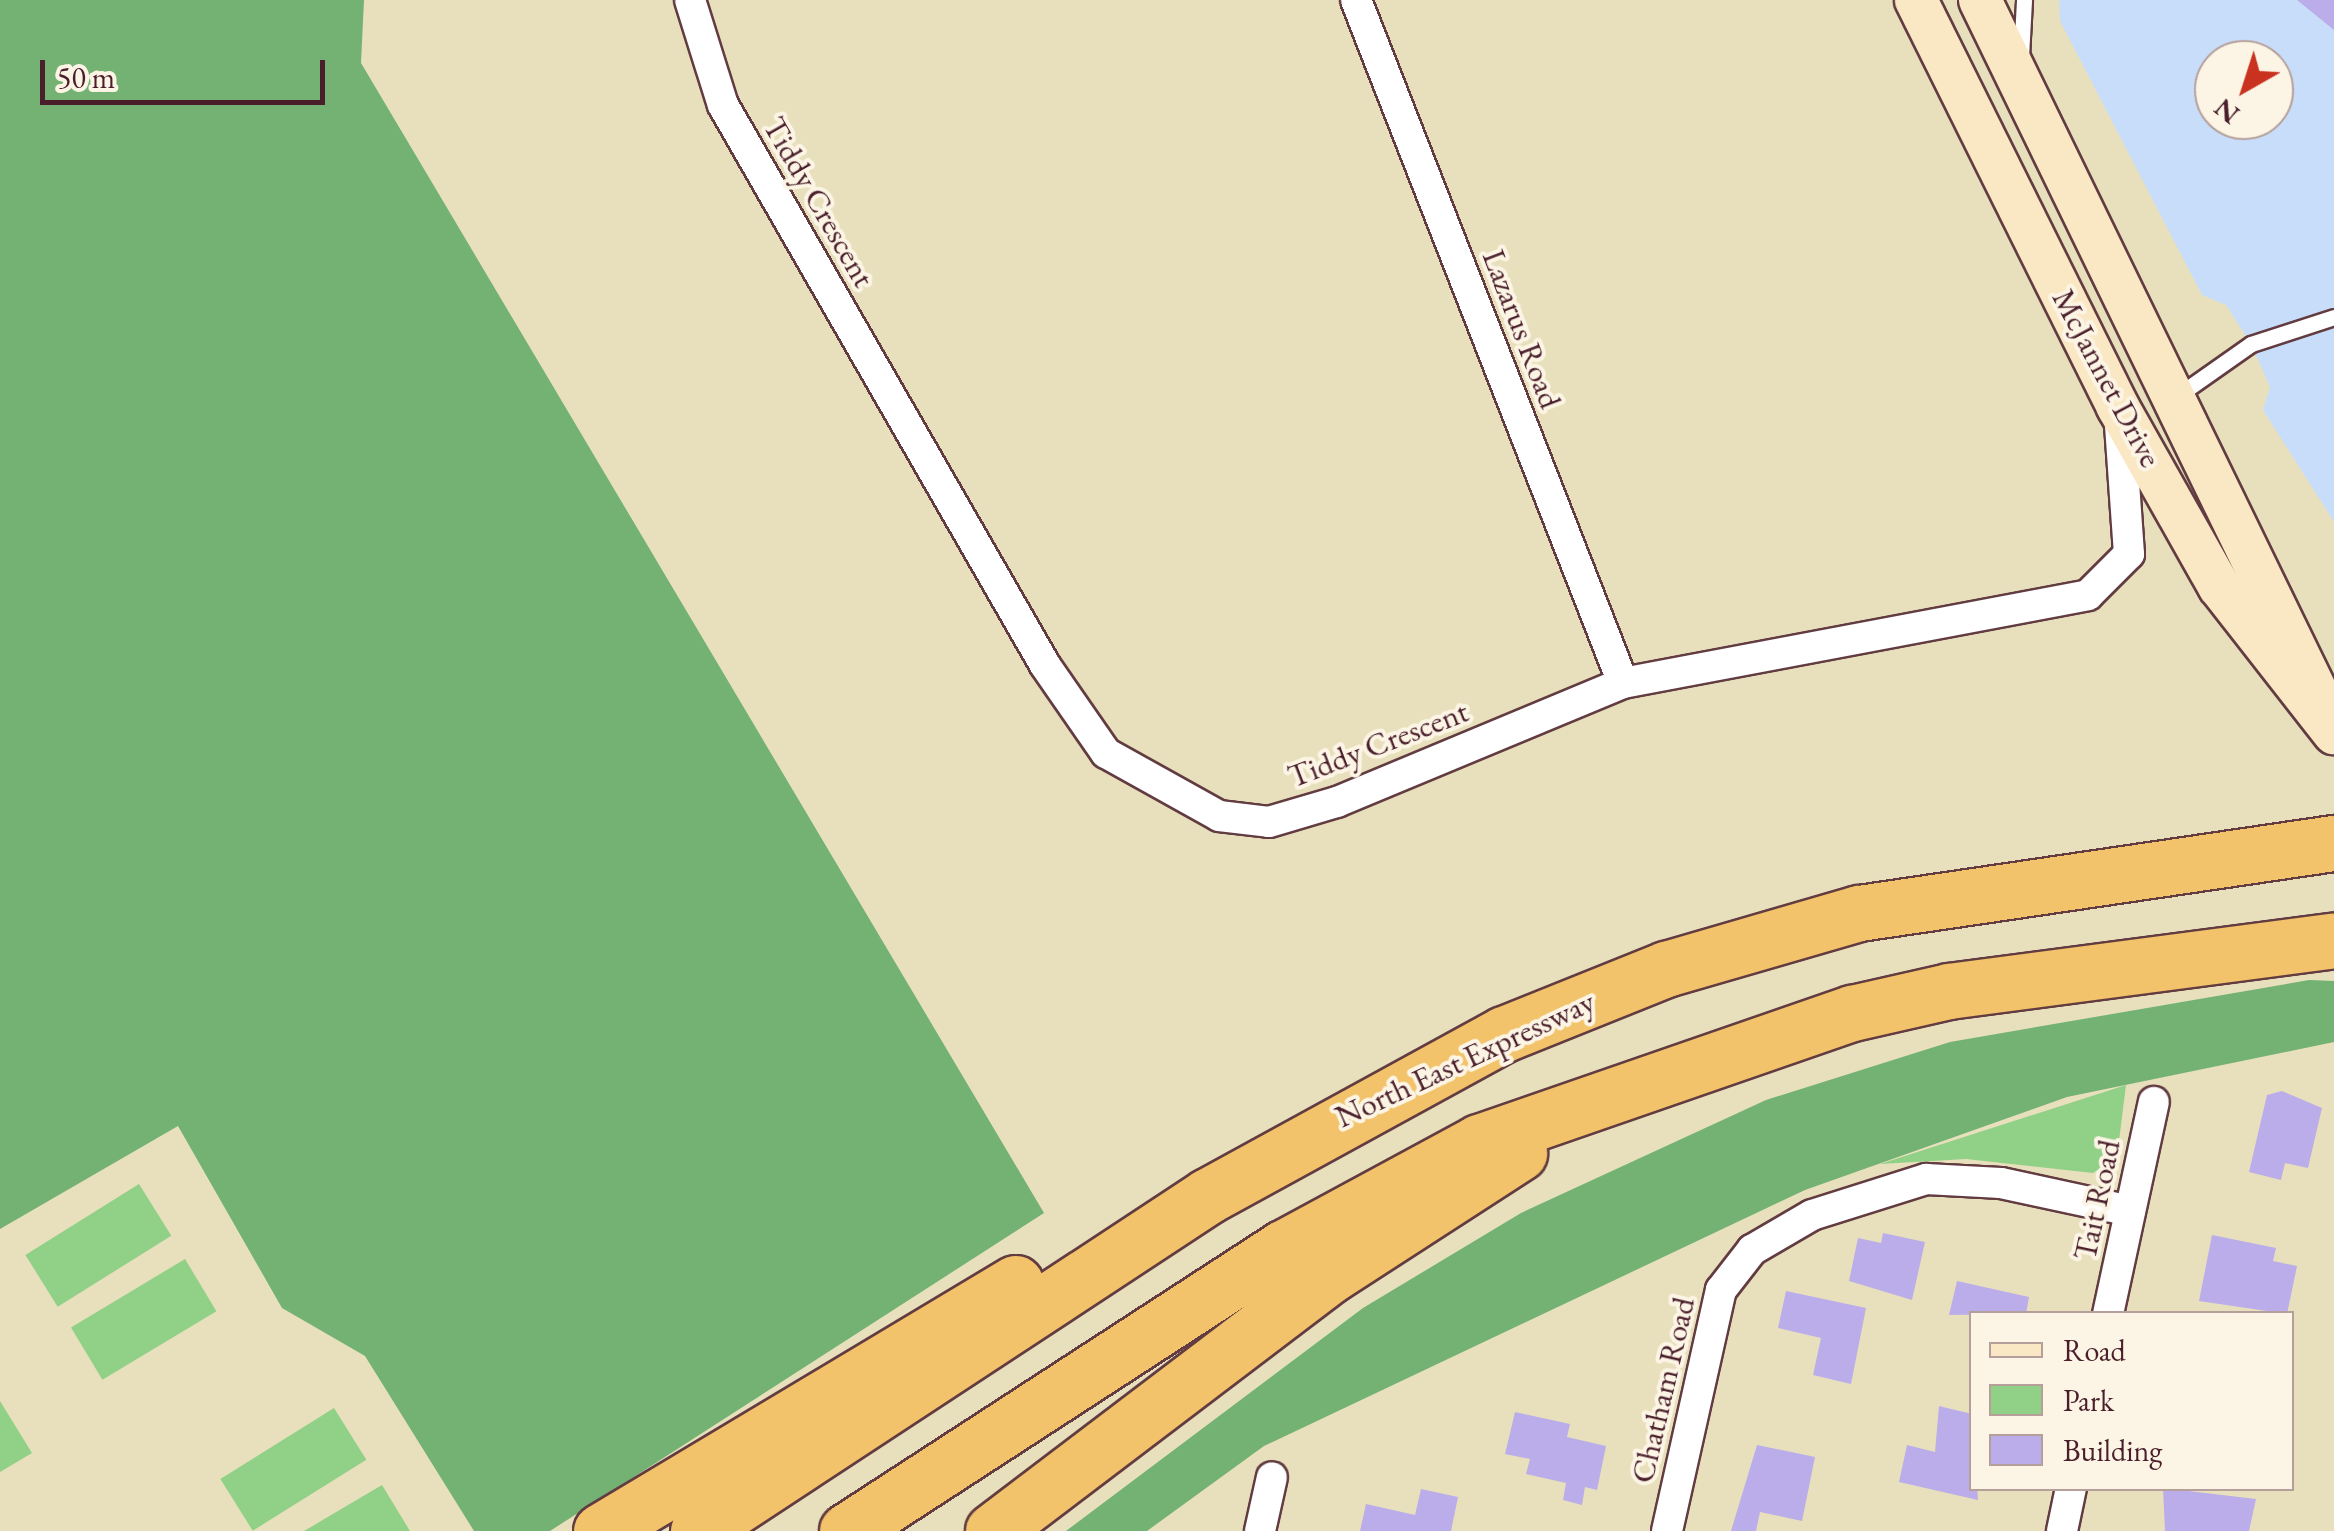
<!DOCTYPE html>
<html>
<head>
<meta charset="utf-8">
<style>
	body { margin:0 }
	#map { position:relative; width:2334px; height:1531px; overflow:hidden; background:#e8e0bc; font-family:"EB Garamond",serif }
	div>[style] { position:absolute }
	.built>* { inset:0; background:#c8ddf9 }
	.green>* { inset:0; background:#90d087; transform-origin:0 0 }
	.forest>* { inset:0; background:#74b274 }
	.building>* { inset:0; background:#baadea }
	.roads { filter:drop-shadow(2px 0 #623c41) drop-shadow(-2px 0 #623c41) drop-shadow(0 2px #623c41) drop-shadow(0 -2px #623c41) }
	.lane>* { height:15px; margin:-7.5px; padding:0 7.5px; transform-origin:7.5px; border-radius:7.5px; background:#fff }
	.street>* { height:30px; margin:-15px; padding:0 15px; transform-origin:15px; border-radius:15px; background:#fff }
	.secondary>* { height:42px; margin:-21px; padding:0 21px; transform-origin:21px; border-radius:21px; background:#fae7c3 }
	.highway>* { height:55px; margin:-27.5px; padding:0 27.5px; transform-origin:27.5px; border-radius:27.5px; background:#f2c36a }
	span { translate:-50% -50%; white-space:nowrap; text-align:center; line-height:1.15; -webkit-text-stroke:8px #fcf5e5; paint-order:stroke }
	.street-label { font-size:32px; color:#4a1f2b }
	.legend { position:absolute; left:1969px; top:1311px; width:325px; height:180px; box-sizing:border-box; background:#fcf5e5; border:2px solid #b59f9b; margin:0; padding:12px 18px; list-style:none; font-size:30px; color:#4a1f2b }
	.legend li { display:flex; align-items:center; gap:20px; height:50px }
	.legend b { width:50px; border:2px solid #b59f9b }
	.north { position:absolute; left:2194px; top:40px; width:100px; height:100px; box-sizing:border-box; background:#fcf5e5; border:2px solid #b59f9b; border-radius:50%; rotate:219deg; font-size:28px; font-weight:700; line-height:40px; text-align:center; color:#4a1f2b }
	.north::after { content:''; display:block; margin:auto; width:35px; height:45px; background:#c8321e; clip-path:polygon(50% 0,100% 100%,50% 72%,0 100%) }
	.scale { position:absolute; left:40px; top:60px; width:285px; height:45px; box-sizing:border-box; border:5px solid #4a1f2b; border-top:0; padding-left:12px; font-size:30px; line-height:35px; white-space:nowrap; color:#4a1f2b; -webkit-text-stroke:8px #fcf5e5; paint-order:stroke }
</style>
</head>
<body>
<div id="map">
	<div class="built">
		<i style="clip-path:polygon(evenodd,2059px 0,2334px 0,2334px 522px,2263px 410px,2270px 387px,2251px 344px,2226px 305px,2202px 295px,2060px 21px,2059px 0,2214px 60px,2274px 60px,2274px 120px,2214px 120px,2214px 60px)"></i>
	</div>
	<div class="green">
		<i style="clip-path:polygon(2126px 1085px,2117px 1157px,2093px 1173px,1966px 1159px,1880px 1164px)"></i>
		<i style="left:139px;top:1184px;width:61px;height:134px;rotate:58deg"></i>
		<i style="left:185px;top:1259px;width:61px;height:133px;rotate:59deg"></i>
		<i style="clip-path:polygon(0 1401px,32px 1453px,0 1472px)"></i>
		<i style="left:334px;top:1408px;width:61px;height:134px;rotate:58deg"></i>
		<i style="clip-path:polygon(382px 1485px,410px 1531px,304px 1531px)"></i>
	</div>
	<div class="forest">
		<i style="clip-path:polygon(0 0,364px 0,361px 63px,1044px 1213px,550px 1531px,474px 1531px,365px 1356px,282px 1308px,178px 1126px,0 1229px)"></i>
		<i style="clip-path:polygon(2309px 980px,2334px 981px,2334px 1042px,2067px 1097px,1805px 1190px,1264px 1446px,1147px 1531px,1066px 1531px,1363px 1308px,1521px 1213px,1766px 1100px,1950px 1042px)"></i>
	</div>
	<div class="building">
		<i style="clip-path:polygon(2297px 0,2334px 0,2334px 30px)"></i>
		<i style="clip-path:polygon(2282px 1091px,2322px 1108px,2308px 1168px,2285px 1163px,2281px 1180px,2249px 1172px,2267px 1095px)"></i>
		<i style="clip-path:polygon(1883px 1233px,1925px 1242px,1912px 1300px,1849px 1281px,1858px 1238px,1881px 1243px)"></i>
		<i style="clip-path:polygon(2212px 1235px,2276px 1248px,2273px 1261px,2297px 1266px,2287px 1314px,2199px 1301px)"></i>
		<i style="clip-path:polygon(1957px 1281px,2029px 1297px,2026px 1314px,1949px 1315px)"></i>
		<i style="clip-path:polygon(1786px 1291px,1866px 1308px,1851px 1384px,1813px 1375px,1821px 1338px,1778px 1328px)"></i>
		<i style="clip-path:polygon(1939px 1406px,1972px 1414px,1978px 1500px,1899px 1482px,1907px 1445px,1935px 1452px)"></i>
		<i style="clip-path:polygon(1515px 1412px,1570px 1424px,1567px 1437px,1606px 1446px,1597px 1490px,1585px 1487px,1582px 1505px,1563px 1500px,1566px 1483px,1526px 1474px,1530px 1459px,1505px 1454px)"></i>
		<i style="clip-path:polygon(1757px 1445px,1815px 1457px,1802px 1521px,1760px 1512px,1756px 1531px,1731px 1531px)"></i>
		<i style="clip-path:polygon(2163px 1488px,2256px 1499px,2249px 1531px,2165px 1531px)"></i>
		<i style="clip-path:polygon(1421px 1489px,1458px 1497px,1451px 1531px,1360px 1531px,1366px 1504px,1415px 1515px)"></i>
	</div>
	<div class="roads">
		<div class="lane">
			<i style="left:2021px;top:56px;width:56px;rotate:-86.9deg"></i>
			<i style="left:2177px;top:396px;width:90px;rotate:-35.1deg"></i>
			<i style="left:2251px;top:344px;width:87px;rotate:-18deg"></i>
		</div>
		<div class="street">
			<i style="left:690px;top:0;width:110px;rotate:72.6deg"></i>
			<i style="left:723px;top:105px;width:646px;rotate:60.1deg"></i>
			<i style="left:1045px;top:665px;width:107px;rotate:55.3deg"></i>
			<i style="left:1106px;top:753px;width:129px;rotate:29.1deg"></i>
			<i style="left:1219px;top:816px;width:50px;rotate:6.8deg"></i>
			<i style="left:1269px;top:822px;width:71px;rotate:-16.4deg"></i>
			<i style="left:1337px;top:802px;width:310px;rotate:-22.6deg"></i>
			<i style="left:1623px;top:683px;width:473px;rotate:-10.7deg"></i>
			<i style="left:2088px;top:595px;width:58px;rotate:-45deg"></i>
			<i style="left:2129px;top:554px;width:129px;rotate:-94deg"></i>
			<i style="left:1356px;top:0;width:733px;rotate:68.65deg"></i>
			<i style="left:2108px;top:1314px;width:217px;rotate:-77.8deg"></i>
			<i style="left:1260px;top:1531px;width:55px;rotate:-77.5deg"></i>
			<i style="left:1667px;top:1531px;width:247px;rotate:-77.4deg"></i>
			<i style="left:1721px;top:1290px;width:51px;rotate:-52.2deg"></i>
			<i style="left:1752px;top:1250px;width:69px;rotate:-30.3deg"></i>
			<i style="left:1812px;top:1215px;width:120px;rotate:-17.5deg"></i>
			<i style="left:1926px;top:1179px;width:75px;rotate:3.1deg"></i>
			<i style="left:2001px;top:1183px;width:132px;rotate:12.2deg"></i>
			<i style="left:2062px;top:1531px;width:44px;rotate:-78.2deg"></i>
		</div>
		<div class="secondary">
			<i style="left:1916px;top:0;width:454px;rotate:63.6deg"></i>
			<i style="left:2118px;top:407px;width:206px;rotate:60.6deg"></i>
			<i style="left:2219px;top:586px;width:187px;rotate:52deg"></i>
			<i style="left:1980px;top:0;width:768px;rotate:64.07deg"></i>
		</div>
		<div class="highway">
			<i style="left:601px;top:1531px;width:483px;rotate:-30.9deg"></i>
			<i style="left:698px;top:1531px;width:610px;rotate:-33.3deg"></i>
			<i style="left:1208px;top:1196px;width:337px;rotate:-28.7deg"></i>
			<i style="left:1504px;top:1034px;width:175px;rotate:-21.9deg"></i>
			<i style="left:1666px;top:969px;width:201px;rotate:-16.2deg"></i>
			<i style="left:1859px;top:913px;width:480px;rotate:-8.4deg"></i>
			<i style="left:847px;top:1531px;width:520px;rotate:-32.99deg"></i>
			<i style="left:1283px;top:1248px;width:223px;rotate:-28.4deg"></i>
			<i style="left:1479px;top:1142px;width:395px;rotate:-19.1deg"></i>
			<i style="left:1852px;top:1013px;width:99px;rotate:-12.8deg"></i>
			<i style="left:1949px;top:991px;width:388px;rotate:-7.5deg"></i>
			<i style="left:993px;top:1531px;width:425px;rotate:-37.2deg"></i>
			<i style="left:1332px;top:1274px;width:223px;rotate:-32.9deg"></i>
		</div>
	</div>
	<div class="street-label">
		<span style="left:819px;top:202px;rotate:60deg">Tiddy Crescent</span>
		<span style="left:1522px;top:329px;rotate:69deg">Lazarus Road</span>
		<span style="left:2107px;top:378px;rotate:62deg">McJannet Drive</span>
		<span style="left:1378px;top:744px;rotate:-21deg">Tiddy Crescent</span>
		<span style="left:1465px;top:1059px;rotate:-25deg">North East Expressway</span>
		<span style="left:2097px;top:1200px;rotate:-78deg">Tait Road</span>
		<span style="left:1663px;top:1390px;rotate:-77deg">Chatham Road</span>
	</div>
	<ul class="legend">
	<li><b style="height:12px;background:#fae7c3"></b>Road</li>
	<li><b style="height:28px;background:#90d087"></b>Park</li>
	<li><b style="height:28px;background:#baadea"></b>Building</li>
	</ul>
	<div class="north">N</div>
	<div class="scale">50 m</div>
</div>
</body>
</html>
